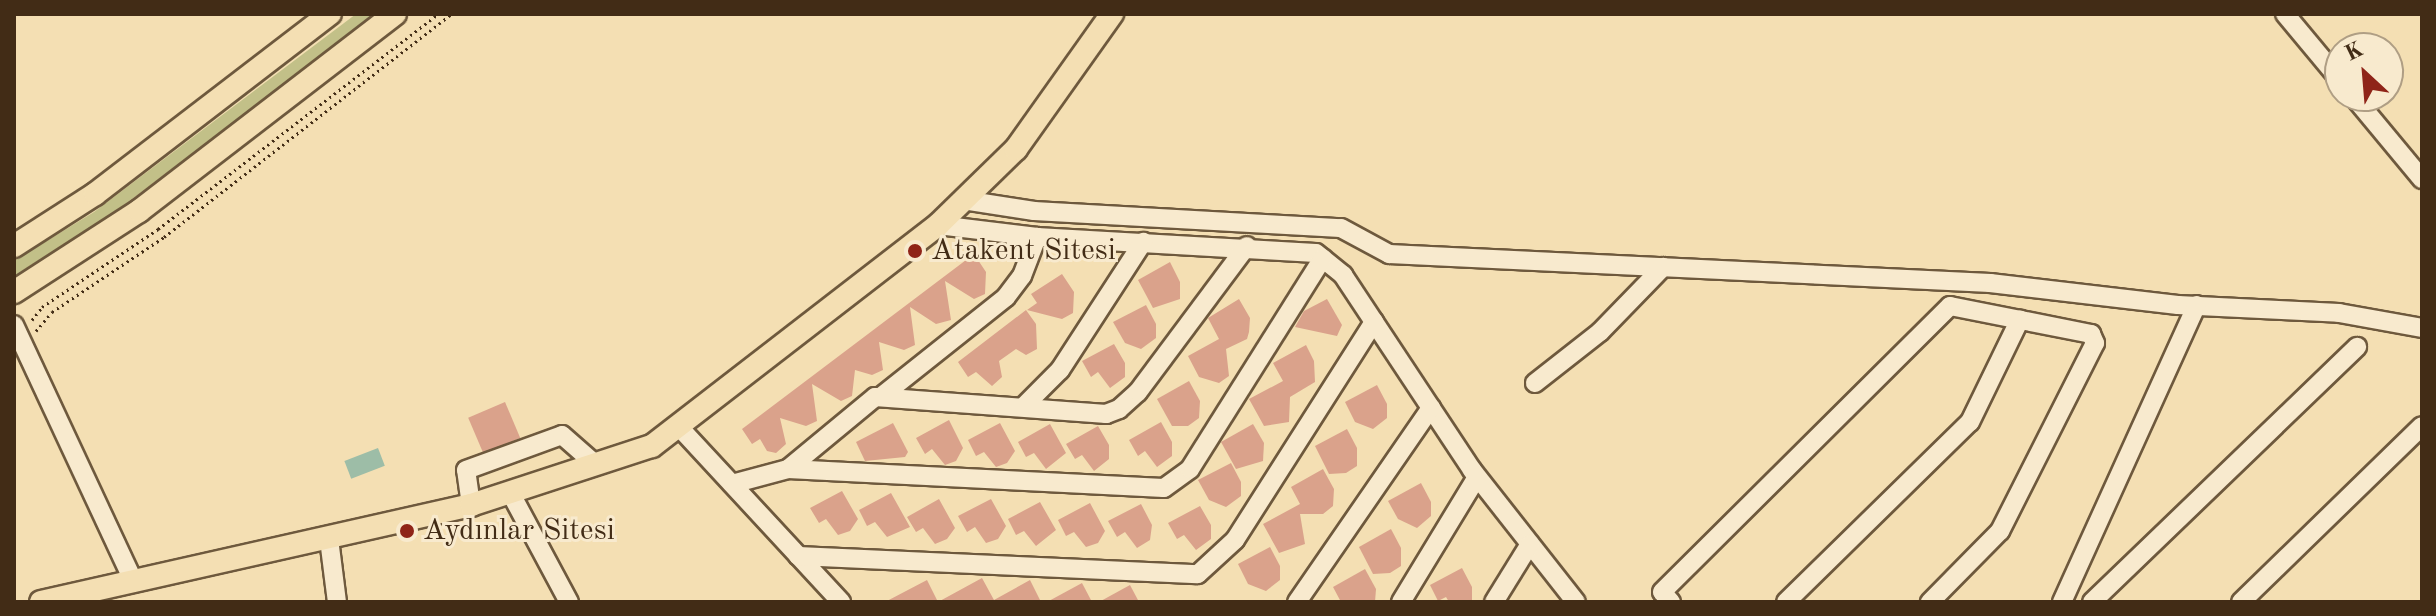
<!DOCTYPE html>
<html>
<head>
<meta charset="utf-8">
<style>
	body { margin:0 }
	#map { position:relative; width:2436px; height:616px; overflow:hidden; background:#f4dfb3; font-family:"Old Standard TT",serif }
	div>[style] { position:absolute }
	.green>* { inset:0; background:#c2c088 }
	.water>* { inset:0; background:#9dbda7; transform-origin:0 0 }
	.building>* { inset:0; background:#daa28b; transform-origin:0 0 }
	.path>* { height:3px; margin-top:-1.5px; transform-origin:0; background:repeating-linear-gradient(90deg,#422c16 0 2px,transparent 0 6px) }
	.roads { filter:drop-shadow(2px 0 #6e593d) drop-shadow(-2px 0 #6e593d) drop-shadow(0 2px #6e593d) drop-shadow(0 -2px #6e593d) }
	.minor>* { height:18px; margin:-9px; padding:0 9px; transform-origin:9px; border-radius:9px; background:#f8eace }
	.major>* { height:22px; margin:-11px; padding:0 11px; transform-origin:11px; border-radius:11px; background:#f4dfb3 }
	.dots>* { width:22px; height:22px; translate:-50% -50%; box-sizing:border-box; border:4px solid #f8eace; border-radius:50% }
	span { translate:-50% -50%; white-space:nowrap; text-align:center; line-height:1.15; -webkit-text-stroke:6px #f8eace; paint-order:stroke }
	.poi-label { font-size:30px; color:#422c16 }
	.left { translate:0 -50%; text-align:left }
	.frame { position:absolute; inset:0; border:16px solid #422c16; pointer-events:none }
	.north { position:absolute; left:2324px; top:32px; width:80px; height:80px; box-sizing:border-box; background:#f8eace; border:2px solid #af9e84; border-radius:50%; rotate:334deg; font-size:22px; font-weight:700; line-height:32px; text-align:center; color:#422c16 }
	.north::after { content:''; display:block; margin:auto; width:28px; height:36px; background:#8f2418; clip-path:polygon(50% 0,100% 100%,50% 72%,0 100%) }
</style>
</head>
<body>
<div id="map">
	<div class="green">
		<i style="clip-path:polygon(356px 14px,378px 14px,120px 208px,14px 276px,14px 261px,94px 212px)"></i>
	</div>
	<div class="water">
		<i style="left:378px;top:448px;width:19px;height:36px;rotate:69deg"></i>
	</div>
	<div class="building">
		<i style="clip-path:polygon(974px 254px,986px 272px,985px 294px,974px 299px,945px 281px,951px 320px,936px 324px,910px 307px,915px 345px,904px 350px,879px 342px,883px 370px,872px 375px,855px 370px,852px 396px,841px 401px,812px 384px,817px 421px,806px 426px,780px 418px,786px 444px,776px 453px,767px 451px,760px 439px,752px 444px,742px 429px)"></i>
		<i style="clip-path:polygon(1170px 262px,1180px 282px,1180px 299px,1153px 308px,1138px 280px)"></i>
		<i style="clip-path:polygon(1062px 274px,1074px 292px,1073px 313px,1062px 319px,1027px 310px,1037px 303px,1031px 294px)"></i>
		<i style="clip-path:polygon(1239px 299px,1250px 318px,1249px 332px,1247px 339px,1226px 349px,1229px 376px,1219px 383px,1199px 377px,1188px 356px,1219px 339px,1208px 318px)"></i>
		<i style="clip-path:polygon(1327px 299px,1342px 325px,1337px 336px,1295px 327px,1304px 311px)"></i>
		<i style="clip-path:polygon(1146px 305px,1156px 324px,1156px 338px,1141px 349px,1125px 343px,1113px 322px)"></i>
		<i style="clip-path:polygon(1026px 310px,1036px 324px,1037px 349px,1026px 355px,1016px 349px,999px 361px,1002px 377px,992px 386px,976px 372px,968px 377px,958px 362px)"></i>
		<i style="clip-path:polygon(1114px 344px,1125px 363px,1125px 377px,1110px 388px,1098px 372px,1091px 377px,1082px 361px)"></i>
		<i style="clip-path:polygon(1306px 345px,1314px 361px,1315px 382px,1290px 397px,1289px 422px,1264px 426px,1249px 399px,1283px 381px,1273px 363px)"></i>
		<i style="clip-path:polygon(1189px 381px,1200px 401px,1199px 418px,1188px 426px,1172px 426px,1157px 399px)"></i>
		<i style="clip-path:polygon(1377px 385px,1387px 404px,1387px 418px,1373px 429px,1355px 422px,1345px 402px)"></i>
		<i style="left:505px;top:402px;width:39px;height:40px;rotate:67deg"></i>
		<i style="clip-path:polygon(949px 420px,963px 448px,956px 461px,945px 465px,932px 449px,925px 454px,916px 438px)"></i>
		<i style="clip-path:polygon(1161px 422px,1172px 442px,1172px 456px,1157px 467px,1145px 451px,1138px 456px,1129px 440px)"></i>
		<i style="clip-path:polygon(893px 423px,908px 452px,905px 457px,865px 461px,856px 442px)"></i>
		<i style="clip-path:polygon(1000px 423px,1015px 451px,1007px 463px,996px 467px,984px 452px,976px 456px,968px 440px)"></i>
		<i style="clip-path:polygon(1050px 424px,1066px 453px,1046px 469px,1034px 453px,1026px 457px,1018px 442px)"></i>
		<i style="clip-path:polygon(1253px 424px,1264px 443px,1263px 461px,1236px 469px,1221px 442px)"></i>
		<i style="clip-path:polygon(1098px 426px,1109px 445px,1109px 459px,1094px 471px,1082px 455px,1075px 459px,1066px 444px)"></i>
		<i style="clip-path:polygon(1347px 429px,1357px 448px,1357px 466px,1346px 473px,1329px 474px,1315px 446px)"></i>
		<i style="clip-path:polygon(1231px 463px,1241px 482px,1241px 496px,1226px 507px,1209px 500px,1198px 480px)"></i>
		<i style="clip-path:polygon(1323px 469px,1334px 489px,1333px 506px,1323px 514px,1300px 514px,1305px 544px,1279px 553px,1263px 524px,1300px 504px,1291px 487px)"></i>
		<i style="clip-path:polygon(1421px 483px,1431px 502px,1431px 516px,1417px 528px,1398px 519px,1388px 501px)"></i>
		<i style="clip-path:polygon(842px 491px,858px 519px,850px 531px,838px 535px,826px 519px,819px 523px,810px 508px)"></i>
		<i style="clip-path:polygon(891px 493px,910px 527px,887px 537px,875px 522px,867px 526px,859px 510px)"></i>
		<i style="clip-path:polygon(939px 499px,955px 528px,947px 539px,935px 544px,923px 528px,916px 532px,907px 517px)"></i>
		<i style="clip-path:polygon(991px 499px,1006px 526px,998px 539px,986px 543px,975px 527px,967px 532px,958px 516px)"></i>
		<i style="clip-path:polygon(1040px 502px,1056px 530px,1036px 546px,1024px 531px,1016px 535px,1008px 519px)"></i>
		<i style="clip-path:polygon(1090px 503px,1105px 531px,1098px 543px,1086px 547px,1074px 532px,1066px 536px,1058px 520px)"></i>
		<i style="clip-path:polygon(1141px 504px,1152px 525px,1150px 540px,1137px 548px,1125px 532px,1117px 537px,1108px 521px)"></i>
		<i style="clip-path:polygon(1200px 506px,1211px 525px,1211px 539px,1196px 550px,1184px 535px,1177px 539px,1168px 523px)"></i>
		<i style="clip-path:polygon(1391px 529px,1401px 548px,1401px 566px,1390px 573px,1373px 574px,1359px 547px)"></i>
		<i style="clip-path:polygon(1270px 547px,1280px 566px,1280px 580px,1266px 591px,1248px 584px,1238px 564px)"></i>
		<i style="clip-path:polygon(1462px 568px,1472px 587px,1472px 602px,1449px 602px,1446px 597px,1438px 601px,1430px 585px)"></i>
		<i style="clip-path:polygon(1365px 569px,1376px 589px,1375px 602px,1341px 602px,1333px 587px)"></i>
		<i style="clip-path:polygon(982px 578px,994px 600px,1030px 580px,1041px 602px,885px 602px,927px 580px,938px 602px)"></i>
		<i style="clip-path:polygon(1082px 583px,1092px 602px,1047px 602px)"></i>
		<i style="clip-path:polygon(1130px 585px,1139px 602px,1099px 602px)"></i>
	</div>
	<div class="path">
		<i style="left:32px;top:320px;width:16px;rotate:-52deg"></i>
		<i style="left:42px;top:307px;width:140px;rotate:-33.9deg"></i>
		<i style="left:158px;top:229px;width:353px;rotate:-37.5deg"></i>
		<i style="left:36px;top:331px;width:25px;rotate:-50deg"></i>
		<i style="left:52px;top:312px;width:135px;rotate:-33.8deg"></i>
		<i style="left:164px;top:237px;width:364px;rotate:-37.8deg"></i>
	</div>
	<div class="roads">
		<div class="minor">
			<i style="left:2285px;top:14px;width:86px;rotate:50.2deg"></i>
			<i style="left:2353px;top:96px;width:108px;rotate:50.3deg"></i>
			<i style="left:963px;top:200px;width:72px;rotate:8.8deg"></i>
			<i style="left:1034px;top:211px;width:307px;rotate:3.2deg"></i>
			<i style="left:1341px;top:228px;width:55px;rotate:28.4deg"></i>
			<i style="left:1389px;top:254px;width:602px;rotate:2.76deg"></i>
			<i style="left:1990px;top:283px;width:189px;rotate:6.7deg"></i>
			<i style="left:2178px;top:305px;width:161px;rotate:2.8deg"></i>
			<i style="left:2339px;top:313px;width:84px;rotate:10.2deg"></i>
			<i style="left:938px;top:225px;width:100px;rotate:6.9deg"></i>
			<i style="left:1037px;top:237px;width:279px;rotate:3.3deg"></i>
			<i style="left:1316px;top:253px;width:35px;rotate:39deg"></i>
			<i style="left:1343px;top:275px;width:234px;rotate:56.5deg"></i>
			<i style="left:1472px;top:470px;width:168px;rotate:51.8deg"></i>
			<i style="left:14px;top:325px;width:281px;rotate:65deg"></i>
			<i style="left:1535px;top:383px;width:83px;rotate:-38.1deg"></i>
			<i style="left:1600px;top:332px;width:91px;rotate:-45.9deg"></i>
			<i style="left:883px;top:395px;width:157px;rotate:-38.5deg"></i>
			<i style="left:1006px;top:297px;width:26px;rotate:-53deg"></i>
			<i style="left:1022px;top:276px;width:42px;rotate:-69deg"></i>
			<i style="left:1023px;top:407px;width:52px;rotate:-45deg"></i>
			<i style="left:1060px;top:370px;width:153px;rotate:-57deg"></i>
			<i style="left:680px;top:428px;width:237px;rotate:47.2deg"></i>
			<i style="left:788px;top:469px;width:113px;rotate:-39.6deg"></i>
			<i style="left:875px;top:397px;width:232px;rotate:4.2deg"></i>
			<i style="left:1106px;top:414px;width:14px;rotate:-21deg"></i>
			<i style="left:1119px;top:409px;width:25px;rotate:-42deg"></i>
			<i style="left:1138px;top:392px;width:182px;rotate:-53.3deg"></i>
			<i style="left:732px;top:484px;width:58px;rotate:-15deg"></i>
			<i style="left:788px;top:469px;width:376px;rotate:2.9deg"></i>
			<i style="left:1164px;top:488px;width:32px;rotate:-36deg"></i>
			<i style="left:1190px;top:469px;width:249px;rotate:-57.8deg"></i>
			<i style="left:510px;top:492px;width:125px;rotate:61.8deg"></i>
			<i style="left:471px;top:505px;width:35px;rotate:-98deg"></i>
			<i style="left:466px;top:470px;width:102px;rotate:-20deg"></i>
			<i style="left:562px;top:435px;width:44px;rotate:41.3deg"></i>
			<i style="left:329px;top:539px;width:64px;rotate:82.8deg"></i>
			<i style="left:798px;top:556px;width:400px;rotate:2.6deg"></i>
			<i style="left:1198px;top:574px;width:50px;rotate:-42.6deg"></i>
			<i style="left:1235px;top:540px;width:259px;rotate:-57.5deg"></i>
			<i style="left:1297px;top:602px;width:236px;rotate:-55.4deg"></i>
			<i style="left:1401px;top:602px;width:146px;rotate:-58.7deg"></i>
			<i style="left:1494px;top:602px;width:68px;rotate:-58.2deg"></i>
			<i style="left:1671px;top:602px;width:13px;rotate:-132deg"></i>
			<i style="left:1662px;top:592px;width:406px;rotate:-44.8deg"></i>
			<i style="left:1950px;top:306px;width:144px;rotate:11.2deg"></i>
			<i style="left:2091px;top:334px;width:10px;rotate:66deg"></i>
			<i style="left:2095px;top:343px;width:211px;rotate:116.8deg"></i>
			<i style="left:2000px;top:531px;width:100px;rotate:134.6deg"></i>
			<i style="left:1786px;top:602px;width:257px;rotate:-44.4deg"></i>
			<i style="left:1970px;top:422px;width:114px;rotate:-64.1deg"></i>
			<i style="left:2062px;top:602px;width:326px;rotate:-65.6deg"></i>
			<i style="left:2092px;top:602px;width:368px;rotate:-43.9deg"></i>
			<i style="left:2241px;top:602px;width:252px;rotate:-44.2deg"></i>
		</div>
		<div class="major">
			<i style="left:14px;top:246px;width:96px;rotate:-32.7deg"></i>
			<i style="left:95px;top:194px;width:296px;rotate:-37.5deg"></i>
			<i style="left:14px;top:292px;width:149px;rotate:-32.9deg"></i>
			<i style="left:139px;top:211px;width:323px;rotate:-37.6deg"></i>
			<i style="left:41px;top:602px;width:441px;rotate:-12.7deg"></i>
			<i style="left:471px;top:505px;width:190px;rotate:-18.1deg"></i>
			<i style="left:652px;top:446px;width:361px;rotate:-37.7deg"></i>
			<i style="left:938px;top:225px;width:109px;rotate:-44.3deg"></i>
			<i style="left:1016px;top:149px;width:166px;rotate:-54.6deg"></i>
		</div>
	</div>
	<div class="dots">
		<i style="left:915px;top:251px;background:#8f2418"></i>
		<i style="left:407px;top:531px;background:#8f2418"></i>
	</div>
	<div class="poi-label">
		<span class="left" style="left:931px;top:251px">Atakent Sitesi</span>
		<span class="left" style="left:423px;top:531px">Aydınlar Sitesi</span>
	</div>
	<div class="frame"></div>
	<div class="north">K</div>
</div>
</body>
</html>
